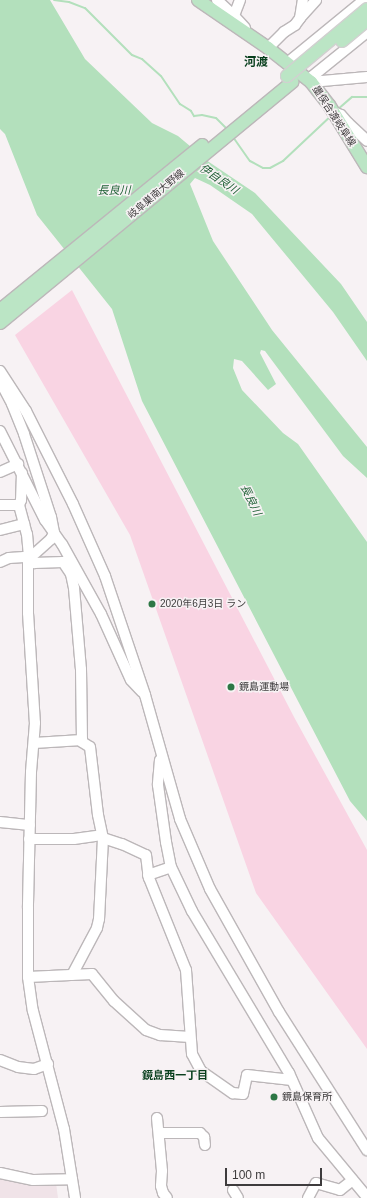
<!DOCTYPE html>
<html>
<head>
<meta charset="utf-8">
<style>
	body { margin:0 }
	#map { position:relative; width:367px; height:1198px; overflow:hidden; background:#f7f2f4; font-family:Arial,"Noto Sans JP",sans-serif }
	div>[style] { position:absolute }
	.built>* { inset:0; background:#f0e3e8 }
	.green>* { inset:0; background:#f9d4e3 }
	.water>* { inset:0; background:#b3e0bc }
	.stream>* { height:2px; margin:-1px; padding:0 1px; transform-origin:1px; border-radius:1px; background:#b3e0bc }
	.roads { filter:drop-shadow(1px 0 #bcb7b9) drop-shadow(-1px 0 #bcb7b9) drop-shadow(0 1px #bcb7b9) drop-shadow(0 -1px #bcb7b9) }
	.minor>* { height:10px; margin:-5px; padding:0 5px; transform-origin:5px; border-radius:5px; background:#fff }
	.major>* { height:12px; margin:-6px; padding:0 6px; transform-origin:6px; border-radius:6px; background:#bbe5c5 }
	.bridges { filter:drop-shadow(1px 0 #d1d0d0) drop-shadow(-1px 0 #d1d0d0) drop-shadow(0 1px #d1d0d0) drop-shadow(0 -1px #d1d0d0) }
	.major-bridge>* { height:12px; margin:-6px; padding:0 6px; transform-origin:6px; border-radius:6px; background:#bbe5c5 }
	.dots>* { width:11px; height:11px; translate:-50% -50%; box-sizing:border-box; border:2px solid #f7f2f4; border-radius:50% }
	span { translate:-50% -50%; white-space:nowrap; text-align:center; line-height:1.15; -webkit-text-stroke:3px #f7f2f4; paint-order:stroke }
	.street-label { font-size:10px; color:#3e3c3d }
	.poi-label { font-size:10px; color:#3e3c3d }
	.left { translate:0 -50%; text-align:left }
	.water-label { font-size:11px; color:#1c5f33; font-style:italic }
	.neighbourhood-label { font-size:11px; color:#083f1d; font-weight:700 }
	.quarter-label { font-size:12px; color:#083f1d; font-weight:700 }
	.scale { position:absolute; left:225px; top:1168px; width:97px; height:18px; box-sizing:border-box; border:2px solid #3e3c3d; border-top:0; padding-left:5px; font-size:12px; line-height:14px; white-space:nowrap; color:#3e3c3d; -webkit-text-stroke:3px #f7f2f4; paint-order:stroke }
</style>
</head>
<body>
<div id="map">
	<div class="built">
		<i style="clip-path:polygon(0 1175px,56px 1183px,58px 1198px,0 1198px)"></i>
	</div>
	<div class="green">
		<i style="clip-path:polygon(72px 290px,294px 717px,367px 850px,367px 1049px,256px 893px,130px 535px,15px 335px)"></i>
	</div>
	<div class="water">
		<i style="clip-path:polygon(0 0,50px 0,85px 59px,152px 123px,178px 136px,209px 162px,255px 193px,341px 284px,367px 322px,367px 361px,333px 312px,252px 214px,210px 185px,195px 178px,190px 184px,213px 241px,272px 330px,367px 447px,367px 478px,343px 456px,265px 351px,261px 350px,260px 353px,276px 384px,268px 390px,242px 361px,234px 359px,233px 368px,242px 390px,283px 433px,298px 444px,367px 542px,367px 821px,350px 801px,142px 401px,112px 309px,37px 215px,5px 134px,0 129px)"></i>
	</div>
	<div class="stream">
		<i style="left:54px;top:0;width:15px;rotate:8deg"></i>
		<i style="left:69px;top:2px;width:17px;rotate:21deg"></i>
		<i style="left:85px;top:8px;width:66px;rotate:45deg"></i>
		<i style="left:132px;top:55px;width:11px;rotate:22deg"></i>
		<i style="left:142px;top:59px;width:25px;rotate:42deg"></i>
		<i style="left:161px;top:76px;width:34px;rotate:56deg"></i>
		<i style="left:180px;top:104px;width:13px;rotate:32deg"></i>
		<i style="left:191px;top:111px;width:6px;rotate:59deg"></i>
		<i style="left:194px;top:116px;width:8px;rotate:-7deg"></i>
		<i style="left:202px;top:115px;width:14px;rotate:12deg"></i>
		<i style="left:216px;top:118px;width:17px;rotate:45deg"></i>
		<i style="left:337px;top:110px;width:20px;rotate:-41deg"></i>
		<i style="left:352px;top:97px;width:15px"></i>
		<i style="left:233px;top:137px;width:29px;rotate:55deg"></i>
		<i style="left:250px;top:161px;width:15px;rotate:28deg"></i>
		<i style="left:263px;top:168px;width:7px"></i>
		<i style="left:270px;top:168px;width:15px;rotate:-28deg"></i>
		<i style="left:283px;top:161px;width:66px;rotate:-43.2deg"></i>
	</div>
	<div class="roads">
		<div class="minor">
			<i style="left:217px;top:0;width:23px;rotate:43deg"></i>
			<i style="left:240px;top:0;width:17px;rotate:111deg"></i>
			<i style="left:234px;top:16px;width:16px;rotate:47deg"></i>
			<i style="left:300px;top:18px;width:24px;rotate:-48deg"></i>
			<i style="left:268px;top:48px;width:23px;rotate:-45deg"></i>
			<i style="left:284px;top:32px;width:13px;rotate:-32deg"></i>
			<i style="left:295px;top:25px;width:9px;rotate:-54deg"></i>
			<i style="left:300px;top:18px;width:18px;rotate:-81deg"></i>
			<i style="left:287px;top:63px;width:99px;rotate:-39.3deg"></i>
			<i style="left:309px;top:79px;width:75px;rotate:-39deg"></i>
			<i style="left:311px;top:82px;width:56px;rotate:-5.1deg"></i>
			<i style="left:336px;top:113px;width:5px;rotate:22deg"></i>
			<i style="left:341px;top:115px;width:11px;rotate:49deg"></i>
			<i style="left:348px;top:123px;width:26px;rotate:43deg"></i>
			<i style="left:0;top:371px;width:48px;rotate:57deg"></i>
			<i style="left:26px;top:411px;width:104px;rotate:63.2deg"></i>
			<i style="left:73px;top:504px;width:79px;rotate:66deg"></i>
			<i style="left:105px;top:576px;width:126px;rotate:71.4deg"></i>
			<i style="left:145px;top:695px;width:129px;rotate:74.2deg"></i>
			<i style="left:180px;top:819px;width:76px;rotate:66.8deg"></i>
			<i style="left:210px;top:889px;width:141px;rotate:60.7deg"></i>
			<i style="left:279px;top:1012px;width:164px;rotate:57.5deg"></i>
			<i style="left:1px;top:383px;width:24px;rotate:62deg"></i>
			<i style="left:12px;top:404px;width:32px;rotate:68deg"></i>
			<i style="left:24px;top:434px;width:87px;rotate:72deg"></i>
			<i style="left:51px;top:517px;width:16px;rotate:79deg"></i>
			<i style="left:54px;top:533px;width:7px;rotate:117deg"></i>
			<i style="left:51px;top:539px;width:30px;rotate:138deg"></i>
			<i style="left:0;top:431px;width:100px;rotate:63.2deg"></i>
			<i style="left:45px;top:520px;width:29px;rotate:55deg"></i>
			<i style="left:62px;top:544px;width:80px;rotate:60.9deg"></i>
			<i style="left:101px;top:614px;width:72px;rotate:65.6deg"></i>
			<i style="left:131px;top:680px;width:16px;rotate:47deg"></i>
			<i style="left:0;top:472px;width:20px;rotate:-24deg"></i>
			<i style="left:22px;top:473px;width:27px;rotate:92deg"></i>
			<i style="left:21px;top:500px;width:5px;rotate:112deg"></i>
			<i style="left:19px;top:505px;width:30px;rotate:75deg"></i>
			<i style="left:27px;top:534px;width:25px;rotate:85deg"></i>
			<i style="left:29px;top:559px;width:4px;rotate:104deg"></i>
			<i style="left:28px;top:563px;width:50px;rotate:90deg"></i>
			<i style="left:28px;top:613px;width:110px;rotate:86.4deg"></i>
			<i style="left:35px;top:723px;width:49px;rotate:94.7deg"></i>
			<i style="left:31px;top:772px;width:136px;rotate:91.3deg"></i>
			<i style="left:28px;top:908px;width:69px;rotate:90deg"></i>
			<i style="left:28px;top:977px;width:34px;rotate:82deg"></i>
			<i style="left:33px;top:1011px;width:122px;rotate:75.3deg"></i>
			<i style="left:64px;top:1129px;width:70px;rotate:80.9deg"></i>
			<i style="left:0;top:505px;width:19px"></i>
			<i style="left:0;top:530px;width:25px;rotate:-14deg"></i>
			<i style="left:0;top:562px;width:10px;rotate:-24deg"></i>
			<i style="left:9px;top:558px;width:15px;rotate:-4deg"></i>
			<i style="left:24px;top:557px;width:12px;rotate:31deg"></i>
			<i style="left:34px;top:563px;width:29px;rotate:-2deg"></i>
			<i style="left:63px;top:562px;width:14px;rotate:56deg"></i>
			<i style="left:71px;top:574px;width:14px;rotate:78deg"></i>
			<i style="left:74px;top:588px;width:81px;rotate:85.1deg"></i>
			<i style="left:81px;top:669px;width:71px;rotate:89.2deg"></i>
			<i style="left:82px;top:740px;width:2px;rotate:90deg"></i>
			<i style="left:82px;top:742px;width:9px;rotate:32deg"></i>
			<i style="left:90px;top:747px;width:68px;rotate:83.3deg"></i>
			<i style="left:98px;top:815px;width:24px;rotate:78deg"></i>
			<i style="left:103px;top:838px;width:81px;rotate:92.8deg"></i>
			<i style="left:99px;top:919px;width:9px;rotate:103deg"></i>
			<i style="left:97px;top:928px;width:53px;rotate:118deg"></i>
			<i style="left:34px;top:743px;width:48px;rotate:-3.6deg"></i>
			<i style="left:160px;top:760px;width:25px;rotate:95deg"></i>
			<i style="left:158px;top:785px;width:58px;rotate:82deg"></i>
			<i style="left:166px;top:842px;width:25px;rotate:79deg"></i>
			<i style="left:171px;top:867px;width:49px;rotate:64.5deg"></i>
			<i style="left:192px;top:911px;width:189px;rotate:59.1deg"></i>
			<i style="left:289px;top:1073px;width:71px;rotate:66deg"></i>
			<i style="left:318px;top:1138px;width:77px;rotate:50.3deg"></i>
			<i style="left:0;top:822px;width:30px;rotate:6deg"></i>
			<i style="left:103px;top:838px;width:20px;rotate:18deg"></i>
			<i style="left:122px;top:844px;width:26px;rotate:25deg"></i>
			<i style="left:146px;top:855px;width:23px;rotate:83deg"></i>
			<i style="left:149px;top:878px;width:99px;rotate:68.1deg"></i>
			<i style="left:186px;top:970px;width:84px;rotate:85.9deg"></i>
			<i style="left:192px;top:1054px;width:19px;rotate:62deg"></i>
			<i style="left:201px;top:1071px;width:39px;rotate:35deg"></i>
			<i style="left:233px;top:1093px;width:10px;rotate:6deg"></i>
			<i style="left:243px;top:1094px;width:19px;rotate:-78deg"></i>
			<i style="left:247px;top:1075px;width:45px;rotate:6.3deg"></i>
			<i style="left:29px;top:839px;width:45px"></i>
			<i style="left:74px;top:839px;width:28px;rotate:-8deg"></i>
			<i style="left:148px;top:875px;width:24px;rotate:-19deg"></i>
			<i style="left:28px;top:977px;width:64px;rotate:-2.7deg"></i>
			<i style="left:92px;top:974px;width:35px;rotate:51deg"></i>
			<i style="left:114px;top:1001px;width:43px;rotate:42.2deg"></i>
			<i style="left:146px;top:1030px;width:15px;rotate:20deg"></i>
			<i style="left:160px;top:1035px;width:30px;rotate:4deg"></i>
			<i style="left:0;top:1060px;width:19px;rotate:21deg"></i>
			<i style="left:18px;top:1067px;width:16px;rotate:7deg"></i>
			<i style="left:34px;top:1069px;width:15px;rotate:-20deg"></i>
			<i style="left:0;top:1112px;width:42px;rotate:-1.4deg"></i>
			<i style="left:157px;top:1118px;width:53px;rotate:84.6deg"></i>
			<i style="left:162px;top:1171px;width:15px;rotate:94deg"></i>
			<i style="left:161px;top:1186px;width:7px;rotate:74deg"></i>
			<i style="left:163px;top:1193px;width:6px;rotate:51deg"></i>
			<i style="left:159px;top:1133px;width:41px"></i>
			<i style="left:200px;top:1133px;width:6px;rotate:45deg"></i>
			<i style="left:204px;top:1137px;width:8px;rotate:83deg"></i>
			<i style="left:0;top:1173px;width:34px;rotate:12deg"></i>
			<i style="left:33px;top:1180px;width:39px;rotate:-1deg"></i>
			<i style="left:233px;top:1190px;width:9px;rotate:58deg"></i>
			<i style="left:308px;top:1198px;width:17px;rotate:-62deg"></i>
			<i style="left:316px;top:1183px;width:25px;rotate:16deg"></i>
			<i style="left:340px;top:1190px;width:16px;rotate:-38deg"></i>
		</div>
		<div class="major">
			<i style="left:198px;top:0;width:85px;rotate:34.4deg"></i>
			<i style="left:268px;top:48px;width:55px;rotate:38.3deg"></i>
			<i style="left:311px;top:82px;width:29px;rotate:52deg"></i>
			<i style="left:329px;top:105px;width:73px;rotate:58.5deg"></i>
			<i style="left:0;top:310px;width:261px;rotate:-39.2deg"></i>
			<i style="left:0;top:323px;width:379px;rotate:-39.5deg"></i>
		</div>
	</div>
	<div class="bridges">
		<div class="major-bridge">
			<i style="left:342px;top:41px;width:33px;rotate:-40deg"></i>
			<i style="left:287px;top:76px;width:104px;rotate:-39.9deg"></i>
		</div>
	</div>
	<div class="dots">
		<i style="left:152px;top:604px;background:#2d7745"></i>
		<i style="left:231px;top:687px;background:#2d7745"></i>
		<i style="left:274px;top:1097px;background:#2d7745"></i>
	</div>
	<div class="street-label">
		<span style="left:334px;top:116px;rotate:57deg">墨俣合渡岐阜線</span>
		<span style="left:156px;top:194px;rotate:-40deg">岐阜巣南大野線</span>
	</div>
	<div class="poi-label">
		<span class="left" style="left:160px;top:604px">2020年6月3日 ラン</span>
		<span class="left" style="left:239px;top:687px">鏡島運動場</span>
		<span class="left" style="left:282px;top:1097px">鏡島保育所</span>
	</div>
	<div class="water-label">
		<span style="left:219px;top:179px;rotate:34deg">伊自良川</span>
		<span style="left:114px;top:190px">長良川</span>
		<span style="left:251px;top:500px;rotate:64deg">長良川</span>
	</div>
	<div class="neighbourhood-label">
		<span style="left:175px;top:1075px">鏡島西一丁目</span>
	</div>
	<div class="quarter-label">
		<span style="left:256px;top:63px">河渡</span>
	</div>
	<div class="scale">100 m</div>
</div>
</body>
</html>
